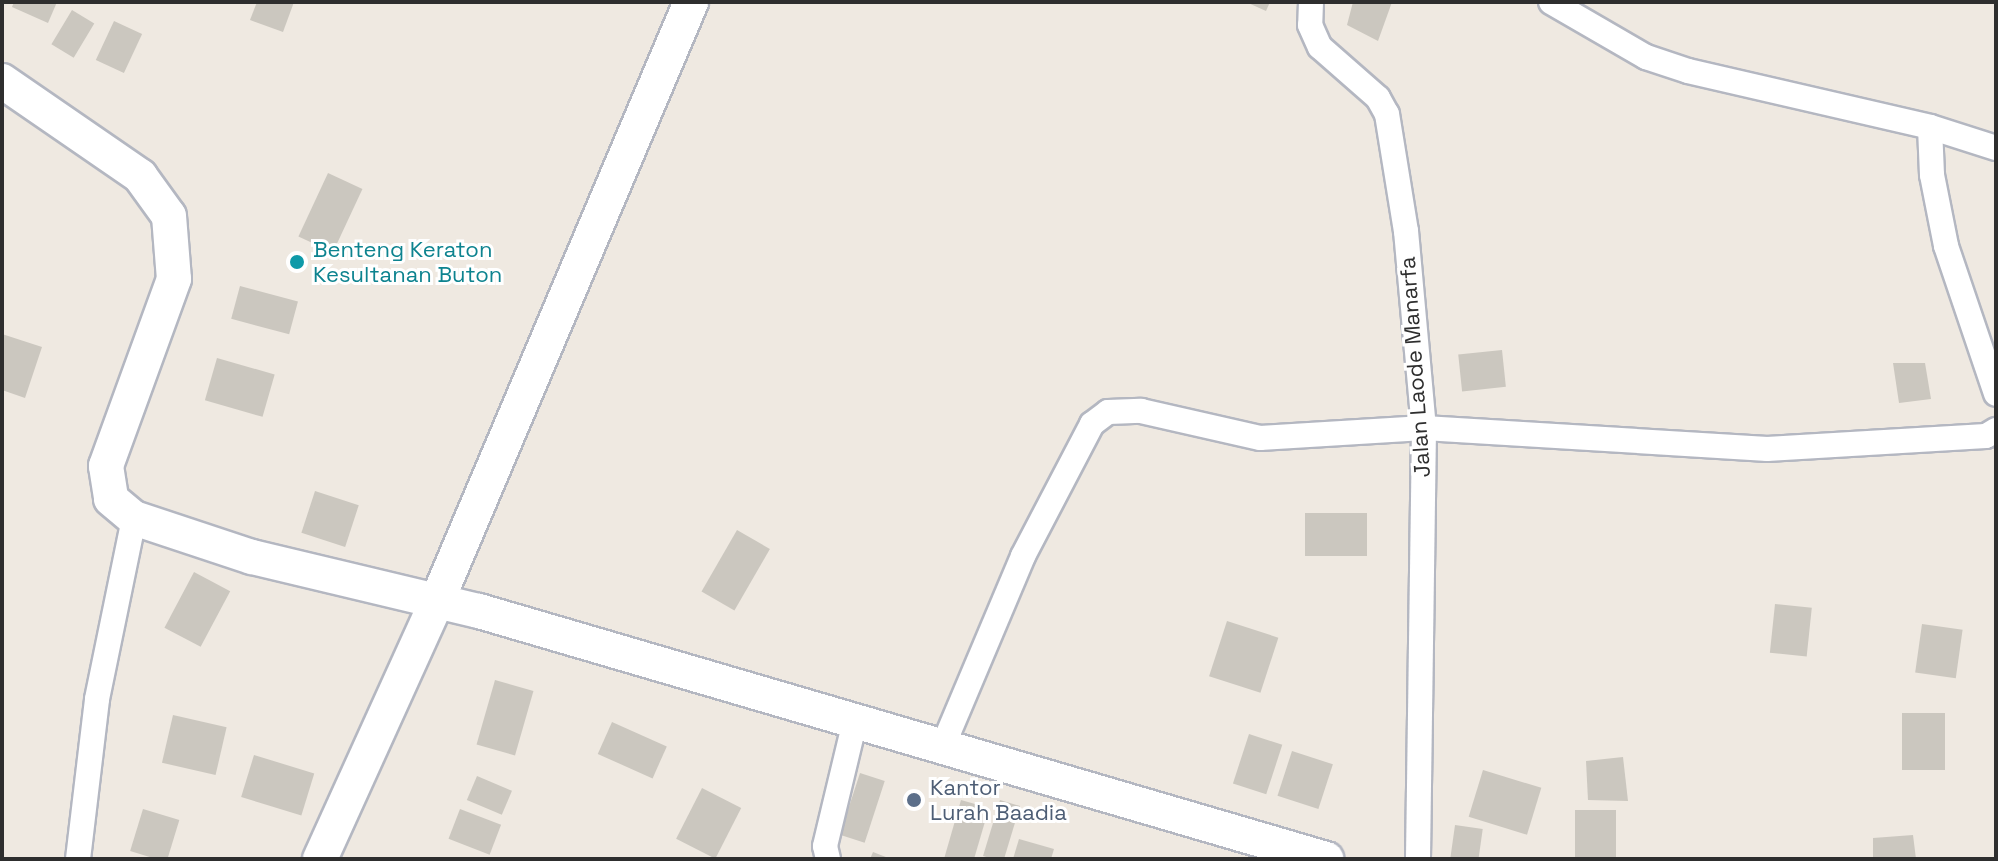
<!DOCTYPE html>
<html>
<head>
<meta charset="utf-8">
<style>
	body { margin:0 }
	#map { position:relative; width:1998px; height:861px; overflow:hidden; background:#efe9e1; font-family:"Space Grotesk",sans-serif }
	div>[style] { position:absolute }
	.building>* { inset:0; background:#cbc7bf; transform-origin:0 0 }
	.roads { filter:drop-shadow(2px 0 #b4b7c1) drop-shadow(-2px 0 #b4b7c1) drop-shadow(0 2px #b4b7c1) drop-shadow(0 -2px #b4b7c1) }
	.street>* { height:24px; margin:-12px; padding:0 12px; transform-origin:12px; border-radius:12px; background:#fff }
	.secondary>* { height:34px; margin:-17px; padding:0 17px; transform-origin:17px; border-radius:17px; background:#fff }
	.dots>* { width:22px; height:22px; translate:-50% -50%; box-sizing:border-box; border:4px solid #fff; border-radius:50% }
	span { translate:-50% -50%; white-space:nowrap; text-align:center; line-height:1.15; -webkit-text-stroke:6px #fff; paint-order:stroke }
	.culture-label { font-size:22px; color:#0d838f }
	.left { translate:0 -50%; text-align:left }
	.street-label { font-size:22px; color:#2e2e2e }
	.service-label { font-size:22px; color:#4e5e75 }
	.frame { position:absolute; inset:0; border:4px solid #2e2e2e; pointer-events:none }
</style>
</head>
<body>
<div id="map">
	<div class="building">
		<i style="clip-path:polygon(14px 2px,57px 2px,48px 23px,12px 7px)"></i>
		<i style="clip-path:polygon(257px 2px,294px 2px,283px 32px,250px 20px)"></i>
		<i style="clip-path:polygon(1246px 2px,1270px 2px,1266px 11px)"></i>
		<i style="clip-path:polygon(1353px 2px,1392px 2px,1378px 41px,1347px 25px)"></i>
		<i style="left:72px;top:10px;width:26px;height:40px;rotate:31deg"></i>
		<i style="left:114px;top:21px;width:31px;height:43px;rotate:25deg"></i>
		<i style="left:328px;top:173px;width:38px;height:70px;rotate:25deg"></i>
		<i style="left:240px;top:286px;width:60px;height:34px;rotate:15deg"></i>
		<i style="clip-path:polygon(2px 334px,42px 347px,25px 398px,2px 390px)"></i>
		<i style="left:1502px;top:350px;width:37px;height:44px;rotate:84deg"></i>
		<i style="left:217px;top:358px;width:60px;height:44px;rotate:16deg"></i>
		<i style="clip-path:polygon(1893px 363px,1925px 363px,1931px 399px,1899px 403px)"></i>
		<i style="left:315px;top:491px;width:46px;height:44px;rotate:18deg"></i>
		<i style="left:1305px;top:513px;width:62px;height:43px"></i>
		<i style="left:737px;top:530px;width:38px;height:71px;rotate:30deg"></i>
		<i style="left:194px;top:572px;width:41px;height:63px;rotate:28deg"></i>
		<i style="left:1775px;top:604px;width:37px;height:49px;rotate:6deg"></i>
		<i style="left:1227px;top:621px;width:54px;height:58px;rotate:18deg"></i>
		<i style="left:1922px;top:624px;width:41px;height:49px;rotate:8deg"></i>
		<i style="left:495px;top:680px;width:40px;height:67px;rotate:16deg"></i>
		<i style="left:1902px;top:713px;width:43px;height:57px"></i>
		<i style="left:173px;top:715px;width:55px;height:49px;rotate:13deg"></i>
		<i style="left:612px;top:722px;width:60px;height:35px;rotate:24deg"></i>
		<i style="left:1249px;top:734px;width:35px;height:52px;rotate:18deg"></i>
		<i style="left:1292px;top:751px;width:43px;height:47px;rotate:18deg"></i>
		<i style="left:254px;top:755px;width:63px;height:44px;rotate:17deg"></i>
		<i style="clip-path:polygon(1623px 757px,1628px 801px,1588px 800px,1586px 761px)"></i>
		<i style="left:1483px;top:770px;width:61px;height:49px;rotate:17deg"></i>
		<i style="left:860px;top:773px;width:26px;height:65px;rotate:18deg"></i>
		<i style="left:477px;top:776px;width:38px;height:26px;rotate:23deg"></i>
		<i style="left:702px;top:788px;width:44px;height:57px;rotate:27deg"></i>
		<i style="clip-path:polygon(961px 800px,989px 808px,974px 859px,944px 859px)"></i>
		<i style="clip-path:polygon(1000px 800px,1020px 806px,1004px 859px,993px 859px,983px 856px)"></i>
		<i style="left:143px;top:809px;width:38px;height:44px;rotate:17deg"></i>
		<i style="left:460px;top:809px;width:44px;height:32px;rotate:21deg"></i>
		<i style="left:1616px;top:810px;width:49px;height:41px;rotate:90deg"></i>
		<i style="left:1455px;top:825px;width:28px;height:34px;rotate:8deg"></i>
		<i style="clip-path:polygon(1913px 835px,1916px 859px,1873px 859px,1873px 838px)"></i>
		<i style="clip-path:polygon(1019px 839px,1054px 849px,1051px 859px,1013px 859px)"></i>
		<i style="clip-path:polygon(873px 852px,891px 859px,870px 859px)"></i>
	</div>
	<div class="roads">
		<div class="street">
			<i style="left:1311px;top:2px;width:23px;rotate:92deg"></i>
			<i style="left:1310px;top:25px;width:24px;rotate:66deg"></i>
			<i style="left:1320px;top:47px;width:77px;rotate:41.3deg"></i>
			<i style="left:1378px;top:98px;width:18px;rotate:61deg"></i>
			<i style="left:1387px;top:114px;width:119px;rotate:80.8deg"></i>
			<i style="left:1406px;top:231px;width:198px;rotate:84.8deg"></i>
			<i style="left:1424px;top:428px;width:431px;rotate:90.8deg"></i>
			<i style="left:1551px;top:2px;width:110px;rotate:30.1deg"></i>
			<i style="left:1646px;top:57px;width:44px;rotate:18.4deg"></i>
			<i style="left:1688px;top:71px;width:248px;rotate:13deg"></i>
			<i style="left:1996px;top:148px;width:69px;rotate:-162.3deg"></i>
			<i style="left:1930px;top:127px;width:48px;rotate:87.6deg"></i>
			<i style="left:1932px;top:175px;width:72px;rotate:78.8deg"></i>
			<i style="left:1946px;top:246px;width:156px;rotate:71.3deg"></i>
			<i style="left:942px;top:748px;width:208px;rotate:-67.1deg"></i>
			<i style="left:1023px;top:556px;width:149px;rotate:-62.4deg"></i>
			<i style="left:1092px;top:424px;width:20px;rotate:-37deg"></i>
			<i style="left:1108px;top:412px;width:33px;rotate:-2deg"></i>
			<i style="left:1141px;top:411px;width:122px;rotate:12.8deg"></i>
			<i style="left:1260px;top:438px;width:164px;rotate:-3.5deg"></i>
			<i style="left:1424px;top:428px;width:344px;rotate:3.5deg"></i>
			<i style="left:1767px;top:449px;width:219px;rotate:-3.4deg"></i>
			<i style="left:1986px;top:436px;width:12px;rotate:-31deg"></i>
			<i style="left:78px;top:859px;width:161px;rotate:-83.2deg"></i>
			<i style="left:97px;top:699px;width:185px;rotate:-78.4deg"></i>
			<i style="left:828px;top:859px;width:13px;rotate:-103deg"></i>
			<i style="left:825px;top:846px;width:124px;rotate:-76.5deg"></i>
		</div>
		<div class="secondary">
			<i style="left:2px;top:81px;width:168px;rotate:34.5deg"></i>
			<i style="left:140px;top:176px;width:49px;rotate:54.1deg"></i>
			<i style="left:169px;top:216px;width:63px;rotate:85.5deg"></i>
			<i style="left:174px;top:279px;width:199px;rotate:110deg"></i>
			<i style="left:106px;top:466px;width:33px;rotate:81deg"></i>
			<i style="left:111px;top:499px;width:30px;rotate:40deg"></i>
			<i style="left:134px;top:518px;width:124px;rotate:18.3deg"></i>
			<i style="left:252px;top:557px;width:233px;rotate:13.4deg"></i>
			<i style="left:479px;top:611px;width:883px;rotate:16.32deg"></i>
			<i style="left:320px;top:859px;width:283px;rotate:-65.6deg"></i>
			<i style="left:437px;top:601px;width:651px;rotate:-67.02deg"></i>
		</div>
	</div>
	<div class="dots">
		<i style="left:297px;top:262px;background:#0f9aa8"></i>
		<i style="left:914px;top:800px;background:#5c6f8a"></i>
	</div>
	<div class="culture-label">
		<span class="left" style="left:313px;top:262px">Benteng Keraton<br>Kesultanan Buton</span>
	</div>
	<div class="street-label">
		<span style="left:1415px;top:367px;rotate:-94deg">Jalan Laode Manarfa</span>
	</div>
	<div class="service-label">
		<span class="left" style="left:930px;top:800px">Kantor<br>Lurah Baadia</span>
	</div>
	<div class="frame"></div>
</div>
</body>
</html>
